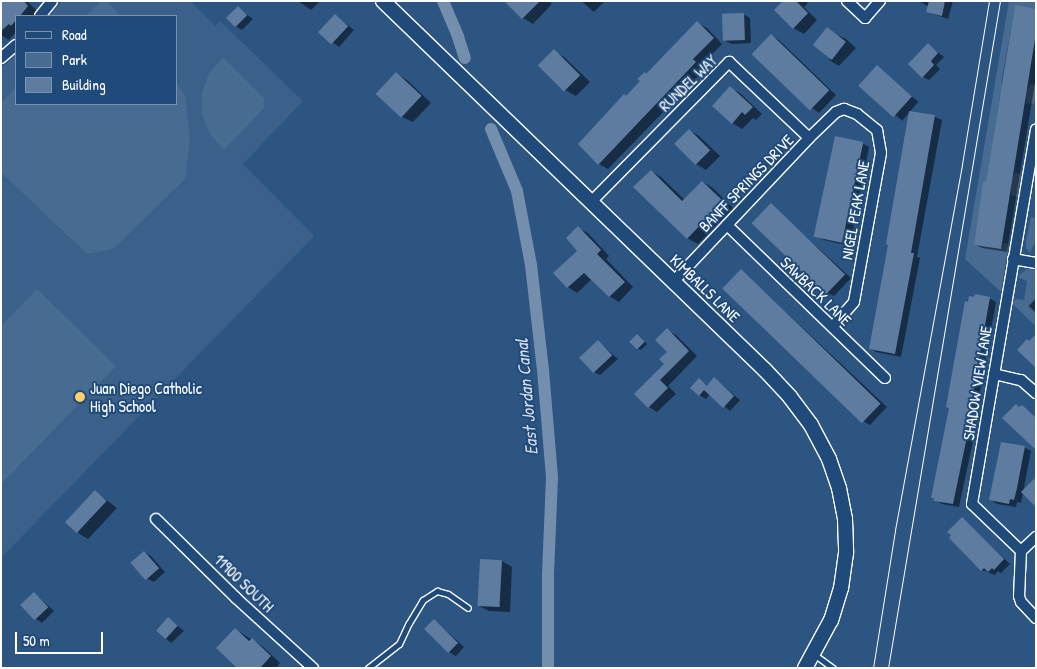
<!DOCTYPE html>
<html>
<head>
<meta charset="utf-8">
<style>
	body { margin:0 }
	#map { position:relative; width:1037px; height:669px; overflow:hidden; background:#2c5582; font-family:"Patrick Hand",sans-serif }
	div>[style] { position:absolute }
	.built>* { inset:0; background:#3b618b }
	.green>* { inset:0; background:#486b92 }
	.shadow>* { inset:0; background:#0007; transform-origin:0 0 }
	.canal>* { height:12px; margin:-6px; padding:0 6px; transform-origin:6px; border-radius:6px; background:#748fad }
	.building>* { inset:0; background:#5e7c9f; transform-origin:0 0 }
	.roads { filter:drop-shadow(1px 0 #fff) drop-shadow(-1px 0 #fff) drop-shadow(0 1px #fff) drop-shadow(0 -1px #fff) }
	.lane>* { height:5px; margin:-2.5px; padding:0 2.5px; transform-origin:2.5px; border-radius:2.5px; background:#1f4a7a }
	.street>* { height:10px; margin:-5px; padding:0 5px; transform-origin:5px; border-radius:5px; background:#1f4a7a }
	.secondary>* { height:14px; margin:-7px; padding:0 7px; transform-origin:7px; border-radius:7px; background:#1f4a7a }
	.tram>* { height:1px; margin:-0.5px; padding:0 0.5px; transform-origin:0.5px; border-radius:0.5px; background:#fff }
	.dots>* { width:14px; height:14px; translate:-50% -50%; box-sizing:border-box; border:2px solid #1f4a7a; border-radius:50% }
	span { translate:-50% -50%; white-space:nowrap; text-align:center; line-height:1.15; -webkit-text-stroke:4px #1f4a7a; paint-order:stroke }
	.street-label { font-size:16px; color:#fff }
	.poi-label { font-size:16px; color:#fff }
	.left { translate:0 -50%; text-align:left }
	.water-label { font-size:18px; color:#d5dde6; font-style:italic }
	.frame { position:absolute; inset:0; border:2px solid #fff; pointer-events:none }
	.legend { position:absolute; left:15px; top:15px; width:162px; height:90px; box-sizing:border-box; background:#1f4a7a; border:1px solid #7992af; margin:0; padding:6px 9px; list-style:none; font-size:15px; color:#fff }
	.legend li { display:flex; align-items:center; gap:10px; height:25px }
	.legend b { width:25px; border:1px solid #7992af }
	.scale { position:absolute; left:15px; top:632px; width:88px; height:22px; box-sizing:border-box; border:2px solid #fff; border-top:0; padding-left:6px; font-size:15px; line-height:18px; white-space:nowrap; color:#fff; -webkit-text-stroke:4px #1f4a7a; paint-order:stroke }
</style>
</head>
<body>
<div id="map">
	<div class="built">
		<i style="clip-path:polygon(62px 1px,190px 1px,215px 26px,220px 21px,303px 101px,243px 164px,314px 236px,1px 558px,1px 68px,16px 55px,16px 104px,176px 104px,176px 16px,50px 16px)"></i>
	</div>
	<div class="green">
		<i style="clip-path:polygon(101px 1px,107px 1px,120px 16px,86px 16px)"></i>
		<i style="clip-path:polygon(1009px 1px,1036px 1px,1036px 9px,1015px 6px,1001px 83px,1028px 89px,1030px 84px,1036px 85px,1036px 91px,1034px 104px,1026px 103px,1027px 99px,1000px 95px,988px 172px,1013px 177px,1014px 173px,1021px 174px,1017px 197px,1011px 195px,1010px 185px,983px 182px,974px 245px,1001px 249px,1002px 243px,1009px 244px,1001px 292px,965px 259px)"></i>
		<i style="clip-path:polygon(223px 57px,264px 98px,264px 108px,224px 150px,210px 134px,202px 114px,202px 93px,209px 73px)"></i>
		<i style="clip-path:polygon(176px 82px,185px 96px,190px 137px,185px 179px,113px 249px,87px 254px,1px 172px,1px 103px,16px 88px,16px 104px,176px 104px)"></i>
		<i style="clip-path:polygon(1031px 217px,1036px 218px,1036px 240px,1030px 253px,1026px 248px,1026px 242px)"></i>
		<i style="clip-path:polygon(1027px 269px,1036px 270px,1036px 297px,1028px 306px,1036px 314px,1036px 327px,1012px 303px,1015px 299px,1024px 300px,1027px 281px,1017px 277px)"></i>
		<i style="clip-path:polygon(37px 289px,116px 366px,1px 484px,1px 326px)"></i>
	</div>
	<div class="shadow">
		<i style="clip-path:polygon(1px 1px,27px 1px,38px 12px,34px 16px,16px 16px,16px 32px,9px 40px,1px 35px)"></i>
		<i style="clip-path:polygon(298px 1px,320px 1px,311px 10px)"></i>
		<i style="clip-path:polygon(506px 1px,549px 1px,552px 4px,533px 24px,523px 18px)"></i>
		<i style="clip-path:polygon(581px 1px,605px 1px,594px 12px)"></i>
		<i style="clip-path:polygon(785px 1px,806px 1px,808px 3px,804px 7px,817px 20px,804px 34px,793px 28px)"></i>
		<i style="clip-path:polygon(919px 1px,953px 1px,948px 19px,928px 12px,929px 7px)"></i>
		<i style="clip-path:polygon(238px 8px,253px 19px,242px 30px,235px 26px)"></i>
		<i style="clip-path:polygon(1036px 11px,1036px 77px,1007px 252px,982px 248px,976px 245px,987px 183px)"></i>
		<i style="clip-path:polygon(743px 14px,750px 18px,751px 43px,732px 44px,725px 41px)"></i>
		<i style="clip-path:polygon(336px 16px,354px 30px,339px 47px,320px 32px)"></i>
		<i style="clip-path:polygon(697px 23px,707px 28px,722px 44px,702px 65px,705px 69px,608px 169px,599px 164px,627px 97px)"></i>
		<i style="clip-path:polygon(835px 34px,846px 39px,856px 48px,839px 66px,829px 60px)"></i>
		<i style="clip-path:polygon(771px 36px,779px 40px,836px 95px,819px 113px,812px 108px)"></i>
		<i style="clip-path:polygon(928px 45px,944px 57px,936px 65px,940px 69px,929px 80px,923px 77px)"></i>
		<i style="clip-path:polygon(554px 51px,564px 57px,590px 82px,576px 96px,565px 90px)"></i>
		<i style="left:877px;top:67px;width:54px;height:25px;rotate:40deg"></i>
		<i style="clip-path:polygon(397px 74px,407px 80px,431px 103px,413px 122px,402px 117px)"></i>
		<i style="clip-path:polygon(730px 88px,740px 93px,762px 114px,756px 120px,753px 118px,742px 129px,732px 123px)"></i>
		<i style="clip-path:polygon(910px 112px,935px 117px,942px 120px,917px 257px,920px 258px,901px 357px,876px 352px,870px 348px,890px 245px)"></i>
		<i style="clip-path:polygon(689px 130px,699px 136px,720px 156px,706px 170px,696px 164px)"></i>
		<i style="clip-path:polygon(862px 143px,869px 147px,850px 246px,824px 240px,818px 237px)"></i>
		<i style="clip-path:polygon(651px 171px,661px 177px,685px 200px,703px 182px,713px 188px,733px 208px,698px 244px,687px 238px)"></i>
		<i style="clip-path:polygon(771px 205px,851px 278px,834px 296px,827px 293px)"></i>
		<i style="clip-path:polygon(578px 228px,588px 233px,609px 256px,606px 259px,633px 287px,619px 302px,609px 296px,592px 279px,577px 293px,568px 287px,555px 273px,579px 251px)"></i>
		<i style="clip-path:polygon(741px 270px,887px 407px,870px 425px,863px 421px)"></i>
		<i style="clip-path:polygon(989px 298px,996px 302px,973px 431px,975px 432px,959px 507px,942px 504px,935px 500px,969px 303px)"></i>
		<i style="clip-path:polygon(1036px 299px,1036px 312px,1029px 306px)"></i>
		<i style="clip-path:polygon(667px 330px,676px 335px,697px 356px,668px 386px,676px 394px,657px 412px,649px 407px,666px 364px,668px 352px)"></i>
		<i style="clip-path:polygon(640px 337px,647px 344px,641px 350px,638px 349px)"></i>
		<i style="clip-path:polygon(598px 341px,618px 359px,600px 375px,594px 372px)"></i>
		<i style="clip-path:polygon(715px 379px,740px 400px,730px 411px,710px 394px,706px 399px,699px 395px,699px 380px,708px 386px)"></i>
		<i style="clip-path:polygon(1024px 447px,1031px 451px,1021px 503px,1017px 502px,1016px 507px,997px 504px,991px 500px)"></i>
		<i style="clip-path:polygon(95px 491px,117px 508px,88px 539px,78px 533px)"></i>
		<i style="clip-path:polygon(962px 519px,1010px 564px,1001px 573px,998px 571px,995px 575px,982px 570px)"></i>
		<i style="clip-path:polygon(144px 552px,151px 556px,165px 572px,154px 582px,148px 579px)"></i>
		<i style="clip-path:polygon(502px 561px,512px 567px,510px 612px,489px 611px,479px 606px)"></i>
		<i style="clip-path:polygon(35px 594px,54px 611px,42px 623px,36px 619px)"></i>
		<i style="clip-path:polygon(168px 618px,184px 631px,171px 643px,156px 630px)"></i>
		<i style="clip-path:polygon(434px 620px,464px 647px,456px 656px,449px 652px)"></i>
		<i style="clip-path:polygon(235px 629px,262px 646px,280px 663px,276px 668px,239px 668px)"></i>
	</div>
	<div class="canal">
		<i style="left:443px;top:1px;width:39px;rotate:67deg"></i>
		<i style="left:458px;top:37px;width:22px;rotate:72deg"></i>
		<i style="left:491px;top:129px;width:67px;rotate:67.2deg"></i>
		<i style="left:517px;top:191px;width:75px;rotate:79.3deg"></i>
		<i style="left:531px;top:265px;width:106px;rotate:83.5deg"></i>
		<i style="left:543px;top:370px;width:108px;rotate:85.2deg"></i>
		<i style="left:552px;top:478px;width:95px;rotate:92.4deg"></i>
		<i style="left:548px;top:573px;width:95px;rotate:90deg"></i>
	</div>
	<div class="building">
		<i style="clip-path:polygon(1px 1px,24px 1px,28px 6px,20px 16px,16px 16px,16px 20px,11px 26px,9px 24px,1px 31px)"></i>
		<i style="clip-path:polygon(504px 1px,540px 1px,522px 19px)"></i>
		<i style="clip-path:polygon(783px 1px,796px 1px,808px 13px,793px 29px,774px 10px)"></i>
		<i style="clip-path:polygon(929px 1px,945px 1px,942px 16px,926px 12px)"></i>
		<i style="clip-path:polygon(1015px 5px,1036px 9px,1036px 33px,1001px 249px,974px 245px,983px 181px,986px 182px)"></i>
		<i style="left:238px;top:6px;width:13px;height:17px;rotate:45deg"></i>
		<i style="left:744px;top:13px;width:27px;height:22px;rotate:88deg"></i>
		<i style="left:335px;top:14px;width:18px;height:25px;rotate:43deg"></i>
		<i style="clip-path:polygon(697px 21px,714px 38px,693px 59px,696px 62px,598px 165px,578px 144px,624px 94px,626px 96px,640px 81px,637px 79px,645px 72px,646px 74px)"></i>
		<i style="left:827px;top:27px;width:24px;height:23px;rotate:38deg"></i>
		<i style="left:771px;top:34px;width:81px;height:28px;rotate:44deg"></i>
		<i style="clip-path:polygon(928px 43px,938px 53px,931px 61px,934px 65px,922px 78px,908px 64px)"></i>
		<i style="left:554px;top:49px;width:37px;height:23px;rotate:45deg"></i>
		<i style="left:877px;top:65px;width:47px;height:28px;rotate:42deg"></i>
		<i style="left:396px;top:72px;width:35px;height:30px;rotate:43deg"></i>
		<i style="clip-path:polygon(730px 86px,753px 107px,745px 115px,742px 112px,732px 124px,712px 106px)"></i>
		<i style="clip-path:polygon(909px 111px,935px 115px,911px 253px,914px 253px,895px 354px,869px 349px,888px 245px,886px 244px)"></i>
		<i style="left:689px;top:129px;width:30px;height:21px;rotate:45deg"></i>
		<i style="left:835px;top:136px;width:29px;height:103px;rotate:12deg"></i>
		<i style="clip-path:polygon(651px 170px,682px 201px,702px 181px,723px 201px,687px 239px,633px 187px)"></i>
		<i style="left:771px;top:203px;width:103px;height:28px;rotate:44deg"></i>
		<i style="clip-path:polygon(578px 226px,601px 250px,597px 254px,625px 282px,609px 297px,584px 273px,567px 288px,553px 273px,577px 251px,566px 238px)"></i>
		<i style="left:741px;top:269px;width:194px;height:27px;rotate:44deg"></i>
		<i style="clip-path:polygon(975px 294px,990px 297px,967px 427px,969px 427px,953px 504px,934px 501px,934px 498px,931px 498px,949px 408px,946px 407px,965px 301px,968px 302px,969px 296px,974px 297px)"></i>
		<i style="clip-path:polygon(667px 328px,689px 351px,660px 380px,668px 388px,648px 408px,634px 394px,664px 364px,659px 359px,667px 352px,655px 340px)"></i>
		<i style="left:637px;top:334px;width:11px;height:11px;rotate:45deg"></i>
		<i style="clip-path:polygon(1036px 334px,1036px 368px,1017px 350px,1027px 339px,1029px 341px)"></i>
		<i style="left:598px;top:340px;width:21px;height:26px;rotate:47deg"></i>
		<i style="clip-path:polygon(714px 377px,734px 396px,723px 408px,704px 390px,699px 396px,690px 388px,699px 378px,707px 386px)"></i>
		<i style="clip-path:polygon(1016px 404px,1019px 407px,1022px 405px,1036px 418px,1036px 450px,1002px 418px)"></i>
		<i style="clip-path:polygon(1001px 442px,1025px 446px,1017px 488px,1014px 500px,1010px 499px,1009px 504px,989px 500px)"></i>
		<i style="clip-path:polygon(1036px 477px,1036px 507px,1021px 492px)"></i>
		<i style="left:95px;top:490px;width:16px;height:44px;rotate:43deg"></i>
		<i style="clip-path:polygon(962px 517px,1004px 559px,994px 570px,992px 568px,988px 572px,984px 568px,981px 571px,949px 538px,951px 535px,947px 532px)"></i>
		<i style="left:144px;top:551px;width:23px;height:18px;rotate:49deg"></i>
		<i style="left:480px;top:559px;width:22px;height:47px;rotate:3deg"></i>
		<i style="left:34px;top:592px;width:21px;height:19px;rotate:47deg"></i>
		<i style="left:168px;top:617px;width:13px;height:18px;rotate:42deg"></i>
		<i style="left:434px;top:619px;width:34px;height:14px;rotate:45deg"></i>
		<i style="clip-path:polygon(235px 628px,249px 641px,252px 638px,271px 656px,260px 668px,237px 668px,216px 648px)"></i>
	</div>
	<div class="roads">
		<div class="lane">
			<i style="left:815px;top:655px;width:22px;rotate:36deg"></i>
			<i style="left:368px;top:668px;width:39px;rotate:-38deg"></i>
			<i style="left:399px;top:644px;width:23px;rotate:-65deg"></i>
			<i style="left:409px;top:623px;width:27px;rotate:-59deg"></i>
			<i style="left:423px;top:600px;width:17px;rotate:-33deg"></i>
			<i style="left:437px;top:591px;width:11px;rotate:15deg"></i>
			<i style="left:448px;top:594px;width:24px;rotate:35deg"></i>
		</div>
		<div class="street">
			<i style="left:847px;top:1px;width:25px;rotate:43deg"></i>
			<i style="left:865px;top:18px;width:23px;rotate:-49deg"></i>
			<i style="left:40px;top:16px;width:19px;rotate:-51deg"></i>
			<i style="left:1px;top:58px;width:20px;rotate:-41deg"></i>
			<i style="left:591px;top:202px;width:197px;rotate:-45.4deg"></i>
			<i style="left:729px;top:62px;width:110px;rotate:43.5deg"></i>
			<i style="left:727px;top:225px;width:220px;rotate:44.1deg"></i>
			<i style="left:1013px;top:259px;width:23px;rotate:10deg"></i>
			<i style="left:673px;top:282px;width:198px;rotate:-46.6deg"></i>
			<i style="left:809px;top:138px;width:37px;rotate:-44deg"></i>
			<i style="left:836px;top:112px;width:9px;rotate:-21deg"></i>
			<i style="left:844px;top:109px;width:14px;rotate:21deg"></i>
			<i style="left:857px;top:114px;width:26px;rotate:39deg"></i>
			<i style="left:877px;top:130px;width:23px;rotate:80deg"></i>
			<i style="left:881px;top:153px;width:151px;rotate:100.3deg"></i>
			<i style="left:854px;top:302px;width:33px;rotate:131deg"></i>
			<i style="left:994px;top:374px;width:28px;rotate:13deg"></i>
			<i style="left:1021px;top:380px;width:20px;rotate:41deg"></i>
			<i style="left:156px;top:519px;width:112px;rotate:44.6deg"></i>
			<i style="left:236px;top:598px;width:104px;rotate:42.3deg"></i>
			<i style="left:1021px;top:551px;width:68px;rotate:-136.2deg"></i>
			<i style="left:972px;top:504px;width:380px;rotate:-80.3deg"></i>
			<i style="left:1021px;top:551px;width:45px;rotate:92.5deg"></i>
			<i style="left:1019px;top:596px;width:6px;rotate:72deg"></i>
			<i style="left:1021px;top:602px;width:22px;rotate:47deg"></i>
			<i style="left:1021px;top:551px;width:21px;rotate:-43deg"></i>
		</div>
		<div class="secondary">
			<i style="left:383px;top:1px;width:531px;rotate:44.01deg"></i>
			<i style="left:765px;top:370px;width:37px;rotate:47deg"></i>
			<i style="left:790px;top:397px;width:35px;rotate:53deg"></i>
			<i style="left:811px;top:425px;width:38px;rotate:62deg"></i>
			<i style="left:829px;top:459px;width:31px;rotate:71deg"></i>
			<i style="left:839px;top:488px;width:32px;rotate:79deg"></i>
			<i style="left:845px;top:519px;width:34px;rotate:88deg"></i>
			<i style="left:846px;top:553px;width:35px;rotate:98deg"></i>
			<i style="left:841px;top:588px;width:34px;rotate:107deg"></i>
			<i style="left:831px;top:620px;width:55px;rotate:118.4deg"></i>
		</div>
	</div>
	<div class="tram">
		<i style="left:873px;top:668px;width:140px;rotate:-80.9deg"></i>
		<i style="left:895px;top:530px;width:372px;rotate:-79.6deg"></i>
		<i style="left:962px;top:164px;width:165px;rotate:-80.6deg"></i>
		<i style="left:888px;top:668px;width:676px;rotate:-80.47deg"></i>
	</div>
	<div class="dots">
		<i style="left:80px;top:397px;background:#ffd166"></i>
	</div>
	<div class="street-label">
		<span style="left:688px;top:83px;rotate:-44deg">RUNDEL WAY</span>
		<span style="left:746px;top:183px;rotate:-46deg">BANFF SPRINGS DRIVE</span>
		<span style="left:855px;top:210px;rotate:-80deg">NIGEL PEAK LANE</span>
		<span style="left:705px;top:288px;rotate:44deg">KIMBALLS LANE</span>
		<span style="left:816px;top:291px;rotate:44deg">SAWBACK LANE</span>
		<span style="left:977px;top:383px;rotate:-81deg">SHADOW VIEW LANE</span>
		<span style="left:244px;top:583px;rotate:44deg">11900 SOUTH</span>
	</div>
	<div class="poi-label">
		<span class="left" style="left:90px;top:397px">Juan Diego Catholic<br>High School</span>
	</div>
	<div class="water-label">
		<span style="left:527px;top:397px;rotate:-95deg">East Jordan Canal</span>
	</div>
	<div class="frame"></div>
	<ul class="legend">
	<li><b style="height:6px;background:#1f4a7a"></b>Road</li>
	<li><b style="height:14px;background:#486b92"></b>Park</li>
	<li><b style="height:14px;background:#5e7c9f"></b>Building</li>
	</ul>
	<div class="scale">50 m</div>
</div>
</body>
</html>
